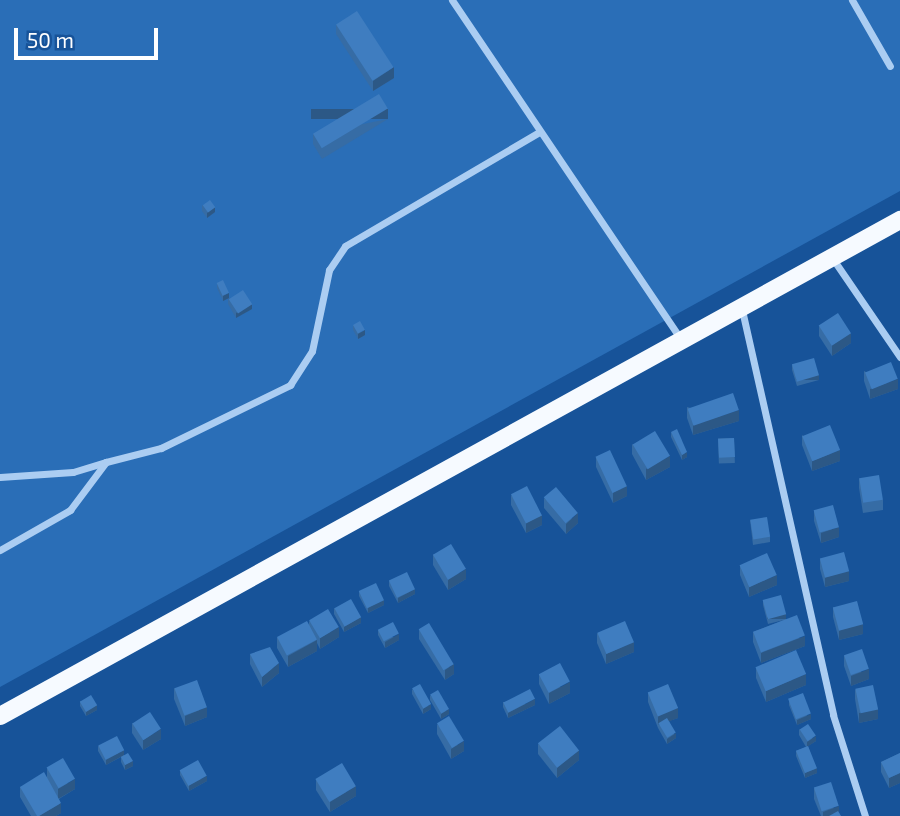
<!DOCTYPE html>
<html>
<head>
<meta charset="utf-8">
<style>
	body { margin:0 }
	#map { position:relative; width:900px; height:816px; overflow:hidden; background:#175399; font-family:"Exo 2",sans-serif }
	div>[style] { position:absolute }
	.green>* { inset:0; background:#2a6eb7 }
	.street>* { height:7px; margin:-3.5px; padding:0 3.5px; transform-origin:3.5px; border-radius:3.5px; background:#abcdf2 }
	.primary>* { height:18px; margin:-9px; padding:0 9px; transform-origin:9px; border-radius:9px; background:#f6faff }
	.wall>* { inset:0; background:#366ca5; transform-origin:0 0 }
	.shaded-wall>* { inset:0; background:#2c5886; transform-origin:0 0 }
	.building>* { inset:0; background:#3f7dc0; transform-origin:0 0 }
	span { translate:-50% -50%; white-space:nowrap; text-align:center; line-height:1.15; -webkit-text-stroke:5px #175399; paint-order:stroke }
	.scale { position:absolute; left:14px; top:28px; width:144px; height:32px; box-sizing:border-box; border:4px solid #fff; border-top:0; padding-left:9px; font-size:21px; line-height:24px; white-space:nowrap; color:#fff; -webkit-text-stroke:5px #175399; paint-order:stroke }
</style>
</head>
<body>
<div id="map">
	<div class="green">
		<i style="clip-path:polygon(0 0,900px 0,900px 191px,0 687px)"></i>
	</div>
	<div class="street">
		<i style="left:452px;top:0;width:409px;rotate:56deg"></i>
		<i style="left:852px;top:0;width:76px;rotate:60.1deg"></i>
		<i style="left:833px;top:259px;width:119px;rotate:55.6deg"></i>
		<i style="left:742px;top:310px;width:415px;rotate:77.3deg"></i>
		<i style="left:833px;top:715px;width:106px;rotate:72.4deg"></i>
		<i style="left:0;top:477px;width:73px;rotate:-3.9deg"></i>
		<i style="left:73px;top:472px;width:34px;rotate:-17deg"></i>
		<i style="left:0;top:550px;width:81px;rotate:-29.7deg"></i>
		<i style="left:70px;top:510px;width:60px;rotate:-53.1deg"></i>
		<i style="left:106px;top:462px;width:57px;rotate:-14.3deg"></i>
		<i style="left:161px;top:448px;width:144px;rotate:-26deg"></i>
		<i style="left:290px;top:385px;width:40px;rotate:-57.1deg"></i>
		<i style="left:312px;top:351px;width:83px;rotate:-78.1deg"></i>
		<i style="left:329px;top:270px;width:29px;rotate:-56deg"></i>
		<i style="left:345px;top:246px;width:225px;rotate:-30.4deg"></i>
	</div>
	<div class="primary">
		<i style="left:0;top:716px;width:1028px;rotate:-28.86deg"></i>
	</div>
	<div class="wall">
		<i style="clip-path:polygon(336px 24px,394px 78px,373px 91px,336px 34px)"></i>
		<i style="clip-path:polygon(388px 119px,322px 159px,313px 144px,313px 134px)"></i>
		<i style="clip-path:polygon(202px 205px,215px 212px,207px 218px,202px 211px)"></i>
		<i style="clip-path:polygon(217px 283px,229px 298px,252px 309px,236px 318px,228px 304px,228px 298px,223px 301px,217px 288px)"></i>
		<i style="clip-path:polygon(353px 325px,365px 335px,358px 339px,353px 330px)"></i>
		<i style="clip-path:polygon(819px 326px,851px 343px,832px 356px,819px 336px)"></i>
		<i style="clip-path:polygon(792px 365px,819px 380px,797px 386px,792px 370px)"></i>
		<i style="clip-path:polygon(864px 371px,898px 389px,870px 399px,864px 381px)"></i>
		<i style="clip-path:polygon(687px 407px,739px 421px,693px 435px,687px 418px)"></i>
		<i style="clip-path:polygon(671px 432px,687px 457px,682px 460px,671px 437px)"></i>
		<i style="clip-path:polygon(802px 435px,840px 461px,812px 471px,802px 445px)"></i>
		<i style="left:734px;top:438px;width:25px;height:16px;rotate:88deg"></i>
		<i style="clip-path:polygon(632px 444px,670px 467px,646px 480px,632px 454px)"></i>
		<i style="clip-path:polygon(596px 457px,627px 496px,613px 503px,596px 467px)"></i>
		<i style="clip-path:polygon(859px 478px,883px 500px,883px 510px,863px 513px,859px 488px)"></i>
		<i style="clip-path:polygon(511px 495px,542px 525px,526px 533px,511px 505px)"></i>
		<i style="clip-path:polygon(544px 498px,578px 523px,566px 534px,544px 508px)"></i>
		<i style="clip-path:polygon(814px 511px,839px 537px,821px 543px,814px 521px)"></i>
		<i style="clip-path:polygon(750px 520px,770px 537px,770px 542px,753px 545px)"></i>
		<i style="clip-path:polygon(433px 554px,466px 579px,448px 590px,433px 565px)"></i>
		<i style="clip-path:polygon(820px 559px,849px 581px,825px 587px,820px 569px)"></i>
		<i style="clip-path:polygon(740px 565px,777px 585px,749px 597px,740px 575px)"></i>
		<i style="clip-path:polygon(389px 581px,415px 594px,398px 603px,389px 586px)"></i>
		<i style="clip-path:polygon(359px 591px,384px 605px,368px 613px,359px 596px)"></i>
		<i style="clip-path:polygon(763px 600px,786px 619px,805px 646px,761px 663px,753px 642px,753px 632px,784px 620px,768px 624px,763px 605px)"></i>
		<i style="clip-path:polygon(833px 607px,863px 634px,839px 640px,833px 617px)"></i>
		<i style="clip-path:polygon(334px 608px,361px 623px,344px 632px,334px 614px)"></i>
		<i style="clip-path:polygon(309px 621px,339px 637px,320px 649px,317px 643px,317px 651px,288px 667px,277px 648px,277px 638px,309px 626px)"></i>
		<i style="clip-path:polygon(419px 629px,454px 674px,445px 680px,419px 639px)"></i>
		<i style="clip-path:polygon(378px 630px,399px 640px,385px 648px,378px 635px)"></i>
		<i style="clip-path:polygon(597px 633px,634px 652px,606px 664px,597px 643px)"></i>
		<i style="clip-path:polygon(250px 654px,279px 673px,262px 687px,250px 664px)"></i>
		<i style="clip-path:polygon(844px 655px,869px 679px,851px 686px,844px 666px)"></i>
		<i style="clip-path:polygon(756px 668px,806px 685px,766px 702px,756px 678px)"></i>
		<i style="clip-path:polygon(539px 674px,570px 693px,549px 704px,539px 684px)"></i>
		<i style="clip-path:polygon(174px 688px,207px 717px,185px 726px,174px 699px)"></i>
		<i style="clip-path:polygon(412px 689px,431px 709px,423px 714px,412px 694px)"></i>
		<i style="clip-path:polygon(855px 689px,878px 719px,859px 723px,855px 699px)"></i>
		<i style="clip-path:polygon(648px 692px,678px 718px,669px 721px,676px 738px,667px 744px,658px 728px,648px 702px)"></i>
		<i style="clip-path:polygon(430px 695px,449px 714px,441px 719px,430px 700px)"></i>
		<i style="clip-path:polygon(789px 700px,811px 719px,797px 725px,789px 705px)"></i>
		<i style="clip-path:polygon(80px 701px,97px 710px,86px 716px,80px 706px)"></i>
		<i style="clip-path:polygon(503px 702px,535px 705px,508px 718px,503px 707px)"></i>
		<i style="clip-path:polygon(132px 723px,161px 739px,143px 750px,132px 733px)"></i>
		<i style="clip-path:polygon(437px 724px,464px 751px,451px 759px,437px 734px)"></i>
		<i style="clip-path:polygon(799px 729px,816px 741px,808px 746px,817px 773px,805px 778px,796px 756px,796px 751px,806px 747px,799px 735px)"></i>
		<i style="clip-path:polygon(538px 744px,579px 760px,557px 778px,538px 754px)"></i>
		<i style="clip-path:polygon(98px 746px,124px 755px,133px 766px,125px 770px,121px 762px,121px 757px,106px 765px,98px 751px)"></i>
		<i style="clip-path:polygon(900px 753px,900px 783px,889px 788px,881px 772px,881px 762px)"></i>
		<i style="clip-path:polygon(47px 768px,75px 789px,59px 799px,61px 813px,56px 816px,31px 816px,20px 797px,20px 787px,47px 777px)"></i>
		<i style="clip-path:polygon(180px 770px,207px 781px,189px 791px,180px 775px)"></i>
		<i style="clip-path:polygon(316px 780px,356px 796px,330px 812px,316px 790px)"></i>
		<i style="clip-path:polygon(814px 788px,839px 813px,841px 816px,821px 816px,814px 799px)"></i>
	</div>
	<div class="shaded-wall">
		<i style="clip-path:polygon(394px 67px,394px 78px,373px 91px,373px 81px)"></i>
		<i style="left:388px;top:109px;width:10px;height:77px;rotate:90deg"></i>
		<i style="clip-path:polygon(215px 207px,215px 212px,207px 218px,207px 213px)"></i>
		<i style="clip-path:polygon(229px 293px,229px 298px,223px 301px,223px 296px)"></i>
		<i style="clip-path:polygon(252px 304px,252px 309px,236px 318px,236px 313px)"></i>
		<i style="clip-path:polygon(365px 330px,365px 335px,358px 339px,358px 334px)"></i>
		<i style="clip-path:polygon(851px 333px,851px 343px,832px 356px,832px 345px)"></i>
		<i style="left:819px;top:375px;width:5px;height:23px;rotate:90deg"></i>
		<i style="clip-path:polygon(898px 379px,898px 389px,870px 399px,870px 389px)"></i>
		<i style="clip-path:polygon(739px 410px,739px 421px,693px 435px,693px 425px)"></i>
		<i style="clip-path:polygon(840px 450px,840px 461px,812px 471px,812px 461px)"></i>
		<i style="clip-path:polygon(687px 452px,687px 457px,682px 460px,682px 455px)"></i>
		<i style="clip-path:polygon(670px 456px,670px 467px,646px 480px,646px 469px)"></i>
		<i style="clip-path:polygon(627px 486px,627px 496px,613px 503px,613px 493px)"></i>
		<i style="clip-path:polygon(578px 513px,578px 523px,566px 534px,566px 524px)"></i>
		<i style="clip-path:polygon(542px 515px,542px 525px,526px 533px,526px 523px)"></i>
		<i style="clip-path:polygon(839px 527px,839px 537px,821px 543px,821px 533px)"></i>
		<i style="clip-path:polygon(466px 569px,466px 579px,448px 590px,448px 580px)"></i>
		<i style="clip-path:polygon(849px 571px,849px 581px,825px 587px,825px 577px)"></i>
		<i style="clip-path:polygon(777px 575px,777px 585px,749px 597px,749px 587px)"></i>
		<i style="clip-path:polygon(415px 589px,415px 594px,398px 603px,398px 598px)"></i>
		<i style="clip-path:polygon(384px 600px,384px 605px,368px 613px,368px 608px)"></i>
		<i style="left:786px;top:614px;width:5px;height:19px;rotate:90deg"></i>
		<i style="clip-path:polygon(361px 617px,361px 623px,344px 632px,344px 627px)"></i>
		<i style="clip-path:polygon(863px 624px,863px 634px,839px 640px,839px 630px)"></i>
		<i style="clip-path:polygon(339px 627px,339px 637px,320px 649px,320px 638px)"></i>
		<i style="clip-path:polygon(399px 634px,399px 640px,385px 648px,385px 642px)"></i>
		<i style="clip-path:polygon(805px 636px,805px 646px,761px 663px,761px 653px)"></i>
		<i style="clip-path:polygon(317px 640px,317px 651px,288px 667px,288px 656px)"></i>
		<i style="clip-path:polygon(634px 642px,634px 652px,606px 664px,606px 654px)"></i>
		<i style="clip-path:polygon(279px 663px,279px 673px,262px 687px,262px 677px)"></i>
		<i style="clip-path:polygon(454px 664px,454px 674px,445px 680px,445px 670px)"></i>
		<i style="clip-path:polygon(869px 669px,869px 679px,851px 686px,851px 676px)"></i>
		<i style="clip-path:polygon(806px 674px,806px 685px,766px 702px,766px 691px)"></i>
		<i style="clip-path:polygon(570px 682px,570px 693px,549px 704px,549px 693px)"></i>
		<i style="clip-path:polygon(535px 699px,535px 705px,508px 718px,508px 713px)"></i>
		<i style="clip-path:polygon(431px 704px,431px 709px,423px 714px,423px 709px)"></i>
		<i style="clip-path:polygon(97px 705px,97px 710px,86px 716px,86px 711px)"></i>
		<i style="clip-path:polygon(207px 707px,207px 717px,185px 726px,185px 716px)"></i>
		<i style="clip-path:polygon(678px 708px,678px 718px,659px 725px,658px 723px,658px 726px,658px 715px)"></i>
		<i style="clip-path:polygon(449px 709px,449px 714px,441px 719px,441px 714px)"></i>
		<i style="clip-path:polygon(878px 709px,878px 719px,859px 723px,859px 713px)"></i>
		<i style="clip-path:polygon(811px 714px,811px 719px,797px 725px,797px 720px)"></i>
		<i style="clip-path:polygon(161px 729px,161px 739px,143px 750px,143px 740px)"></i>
		<i style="clip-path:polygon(676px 733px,676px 738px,667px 744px,667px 739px)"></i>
		<i style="clip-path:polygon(816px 736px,816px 741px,807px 747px,807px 742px)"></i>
		<i style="clip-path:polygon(464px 741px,464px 751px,451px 759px,451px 749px)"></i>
		<i style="clip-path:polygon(124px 750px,124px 755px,106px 765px,106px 760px)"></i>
		<i style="clip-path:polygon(579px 750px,579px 760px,557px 778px,557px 768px)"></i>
		<i style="clip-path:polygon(133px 761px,133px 766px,125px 770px,125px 765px)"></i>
		<i style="clip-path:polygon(817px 768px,817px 773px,805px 778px,805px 773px)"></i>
		<i style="clip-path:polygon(900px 773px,900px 783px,889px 788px,889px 778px)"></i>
		<i style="clip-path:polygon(207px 776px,207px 781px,189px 791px,189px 785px)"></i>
		<i style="clip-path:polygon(75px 779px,75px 789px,58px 799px,58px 789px)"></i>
		<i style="clip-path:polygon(356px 786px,356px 796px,330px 812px,330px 802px)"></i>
		<i style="clip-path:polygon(61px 803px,61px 813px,56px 816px,39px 816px)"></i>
		<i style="clip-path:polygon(839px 806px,839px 816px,823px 816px,823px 812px)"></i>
	</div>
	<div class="building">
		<i style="left:357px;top:11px;width:67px;height:25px;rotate:57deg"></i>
		<i style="left:379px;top:94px;width:17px;height:77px;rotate:59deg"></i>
		<i style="left:210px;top:200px;width:9px;height:9px;rotate:54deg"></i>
		<i style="left:223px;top:280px;width:14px;height:7px;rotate:65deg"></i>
		<i style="left:243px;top:290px;width:17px;height:17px;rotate:57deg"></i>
		<i style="left:838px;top:313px;width:24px;height:23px;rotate:57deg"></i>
		<i style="left:360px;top:321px;width:10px;height:8px;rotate:61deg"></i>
		<i style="left:814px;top:358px;width:18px;height:23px;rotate:74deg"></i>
		<i style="left:891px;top:362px;width:18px;height:28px;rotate:68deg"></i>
		<i style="left:733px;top:393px;width:18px;height:48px;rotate:71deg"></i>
		<i style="left:830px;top:425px;width:27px;height:30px;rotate:68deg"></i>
		<i style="clip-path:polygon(677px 429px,687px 452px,682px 455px,671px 432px)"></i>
		<i style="left:655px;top:431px;width:29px;height:26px;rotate:59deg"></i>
		<i style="left:734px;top:438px;width:19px;height:16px;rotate:87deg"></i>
		<i style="left:610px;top:450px;width:40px;height:16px;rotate:65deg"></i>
		<i style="left:879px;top:475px;width:25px;height:20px;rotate:81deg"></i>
		<i style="left:527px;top:486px;width:33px;height:18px;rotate:63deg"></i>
		<i style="left:556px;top:487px;width:34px;height:16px;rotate:50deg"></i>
		<i style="left:833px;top:505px;width:23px;height:20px;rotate:75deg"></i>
		<i style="left:767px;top:517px;width:20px;height:17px;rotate:81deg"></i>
		<i style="left:451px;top:544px;width:29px;height:21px;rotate:59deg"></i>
		<i style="left:844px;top:552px;width:20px;height:25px;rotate:75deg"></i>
		<i style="left:767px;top:553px;width:24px;height:30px;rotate:66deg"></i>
		<i style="left:407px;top:572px;width:19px;height:20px;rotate:65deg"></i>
		<i style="left:376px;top:583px;width:19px;height:19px;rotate:65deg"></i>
		<i style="left:781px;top:595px;width:20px;height:19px;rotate:75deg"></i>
		<i style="left:351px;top:599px;width:21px;height:19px;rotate:61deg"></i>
		<i style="left:857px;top:601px;width:24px;height:25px;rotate:75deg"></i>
		<i style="left:328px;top:609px;width:21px;height:22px;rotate:59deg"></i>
		<i style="left:797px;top:615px;width:22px;height:47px;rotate:69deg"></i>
		<i style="left:307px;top:621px;width:21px;height:34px;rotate:62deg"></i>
		<i style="left:625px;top:621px;width:23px;height:30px;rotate:67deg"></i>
		<i style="left:393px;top:622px;width:13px;height:17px;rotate:63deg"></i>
		<i style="left:429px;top:623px;width:48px;height:12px;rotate:59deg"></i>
		<i style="clip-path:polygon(270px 647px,279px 663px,262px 677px,250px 654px)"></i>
		<i style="left:862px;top:649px;width:21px;height:19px;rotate:71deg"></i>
		<i style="left:796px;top:650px;width:26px;height:44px;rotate:67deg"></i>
		<i style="left:560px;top:663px;width:21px;height:24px;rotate:62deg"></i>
		<i style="left:197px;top:680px;width:29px;height:24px;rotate:70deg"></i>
		<i style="left:420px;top:684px;width:23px;height:9px;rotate:61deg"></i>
		<i style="left:668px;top:684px;width:26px;height:22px;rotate:67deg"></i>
		<i style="left:873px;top:685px;width:25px;height:18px;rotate:78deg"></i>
		<i style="left:530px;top:689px;width:11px;height:30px;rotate:63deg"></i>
		<i style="left:438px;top:690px;width:22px;height:9px;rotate:60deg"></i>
		<i style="left:803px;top:693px;width:22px;height:16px;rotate:69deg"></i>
		<i style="left:91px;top:695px;width:12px;height:13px;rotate:59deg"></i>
		<i style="left:150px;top:712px;width:20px;height:21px;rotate:57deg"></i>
		<i style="left:449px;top:716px;width:29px;height:14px;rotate:59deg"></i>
		<i style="left:667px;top:718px;width:17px;height:10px;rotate:59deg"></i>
		<i style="left:808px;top:724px;width:14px;height:10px;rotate:56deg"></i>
		<i style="left:560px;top:726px;width:31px;height:28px;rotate:52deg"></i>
		<i style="left:117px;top:736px;width:16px;height:21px;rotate:63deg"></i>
		<i style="left:808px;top:746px;width:24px;height:13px;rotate:68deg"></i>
		<i style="clip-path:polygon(128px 753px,133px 761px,125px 765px,121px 757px)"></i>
		<i style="clip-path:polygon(900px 753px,900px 773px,889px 778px,881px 762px)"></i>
		<i style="left:63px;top:758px;width:24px;height:19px;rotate:60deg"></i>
		<i style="left:198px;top:760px;width:18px;height:21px;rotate:61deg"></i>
		<i style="left:342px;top:763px;width:27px;height:31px;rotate:59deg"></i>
		<i style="clip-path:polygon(44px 772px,61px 803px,39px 816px,37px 816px,20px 787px)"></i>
		<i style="left:831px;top:782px;width:25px;height:18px;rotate:72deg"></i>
		<i style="clip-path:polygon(838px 811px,841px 816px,829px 816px)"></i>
	</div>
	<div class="scale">50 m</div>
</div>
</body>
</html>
